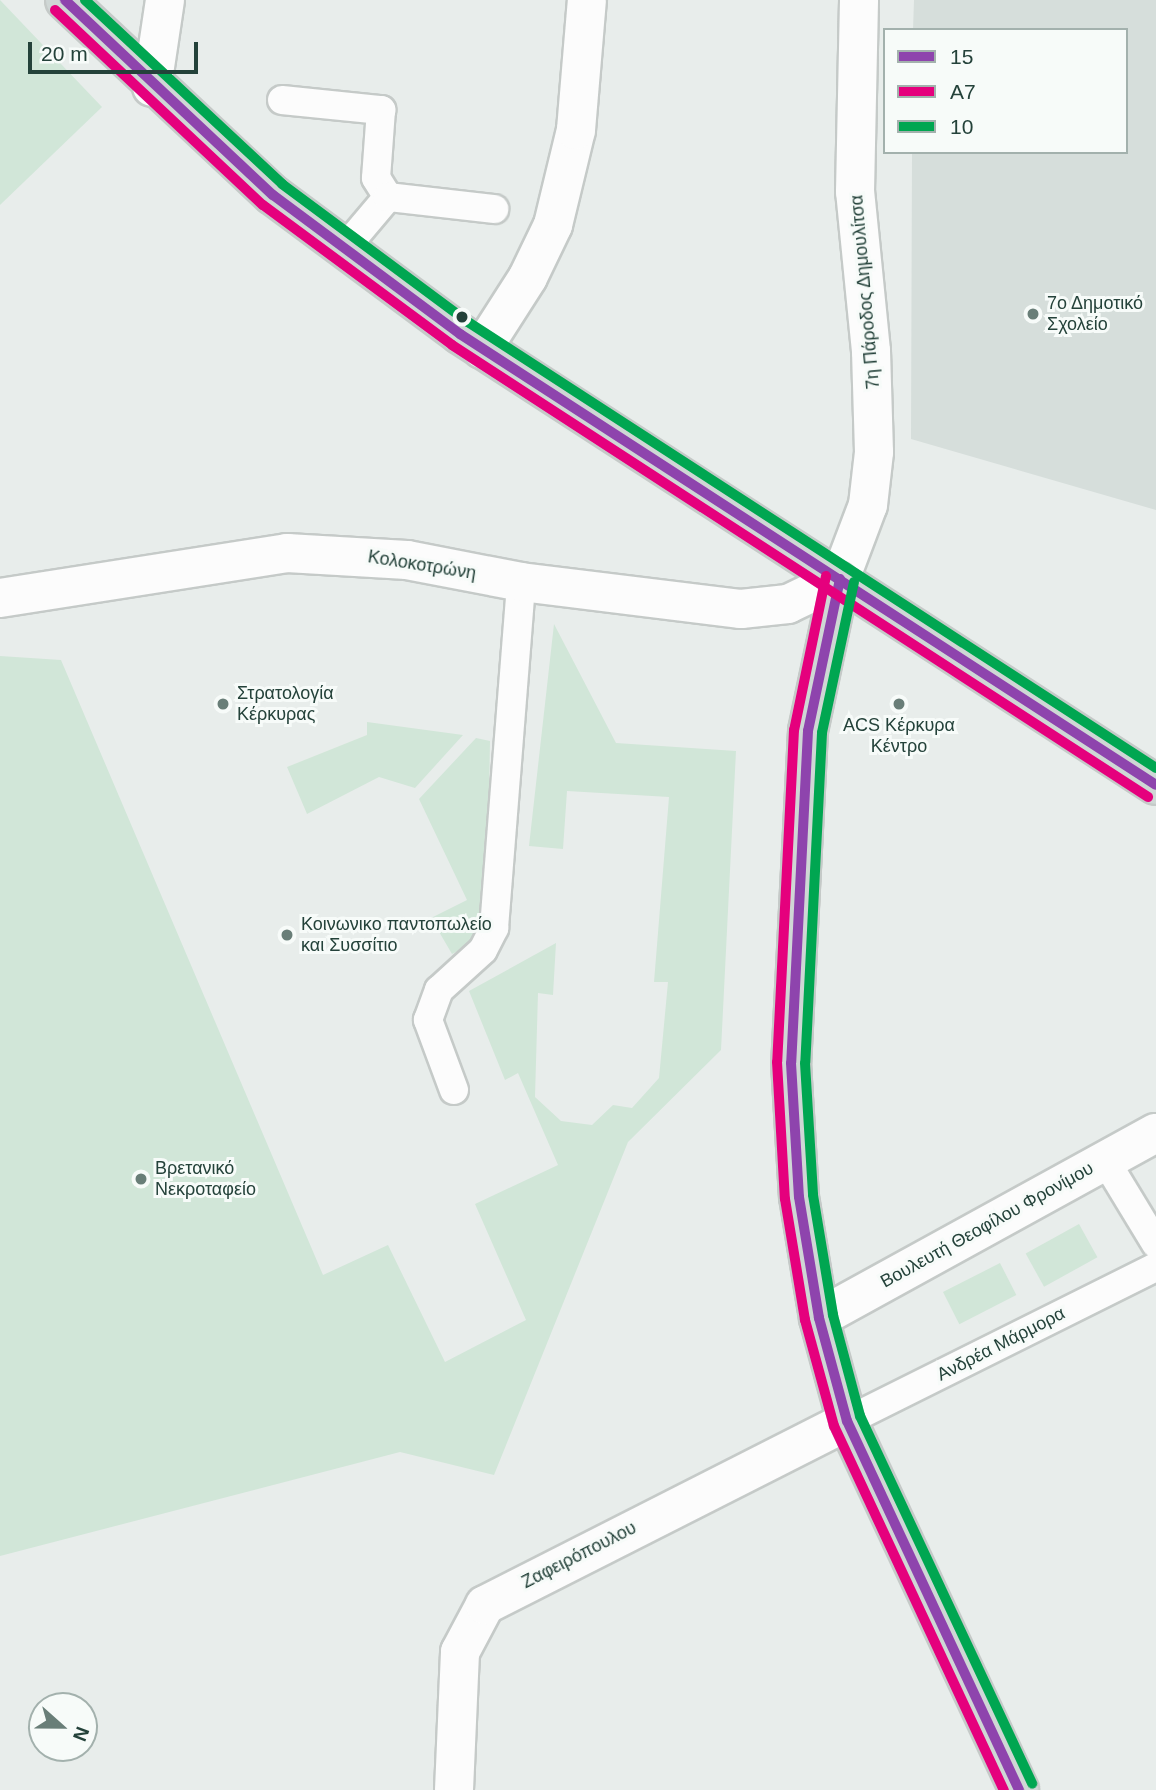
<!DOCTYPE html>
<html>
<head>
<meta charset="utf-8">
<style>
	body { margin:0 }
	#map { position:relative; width:1156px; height:1790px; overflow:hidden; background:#e8edeb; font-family:Arial,sans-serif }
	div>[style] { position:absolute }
	.built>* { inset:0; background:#d6dedb }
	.green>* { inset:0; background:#d1e6d8; transform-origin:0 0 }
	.roads { filter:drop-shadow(2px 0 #c5cac8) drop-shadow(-2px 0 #c5cac8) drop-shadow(0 2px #c5cac8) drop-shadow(0 -2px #c5cac8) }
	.service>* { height:28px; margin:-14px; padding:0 14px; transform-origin:14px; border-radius:14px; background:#fcfcfc }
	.minor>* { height:38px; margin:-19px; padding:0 19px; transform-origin:19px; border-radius:19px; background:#fcfcfc }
	.primary>* { height:38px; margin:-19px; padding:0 19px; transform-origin:19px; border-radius:19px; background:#cfd7d5 }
	.bus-1>* { height:10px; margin:-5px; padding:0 5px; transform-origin:5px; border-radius:5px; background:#8e44ad }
	.bus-2>* { height:10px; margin:-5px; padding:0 5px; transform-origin:5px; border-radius:5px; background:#e5007d }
	.bus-3>* { height:10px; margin:-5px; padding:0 5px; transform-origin:5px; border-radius:5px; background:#00a651 }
	.dots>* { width:19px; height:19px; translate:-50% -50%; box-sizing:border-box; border:4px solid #f7fbf9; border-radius:50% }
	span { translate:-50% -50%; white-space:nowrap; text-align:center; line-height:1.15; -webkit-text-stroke:6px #f7fbf9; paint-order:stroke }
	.street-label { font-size:18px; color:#24423a }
	.poi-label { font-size:18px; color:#24423a }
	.left { translate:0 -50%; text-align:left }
	.legend { position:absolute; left:883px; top:28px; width:245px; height:126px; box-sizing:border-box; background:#f7fbf9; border:2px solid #a3b1ad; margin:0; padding:9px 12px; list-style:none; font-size:21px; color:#24423a }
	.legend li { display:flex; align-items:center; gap:14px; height:35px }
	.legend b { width:35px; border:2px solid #a3b1ad }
	.north { position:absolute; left:28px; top:1692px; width:70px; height:70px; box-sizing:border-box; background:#f7fbf9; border:2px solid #a3b1ad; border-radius:50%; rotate:111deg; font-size:19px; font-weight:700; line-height:28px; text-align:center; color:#24423a }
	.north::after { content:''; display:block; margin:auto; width:24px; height:32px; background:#697e78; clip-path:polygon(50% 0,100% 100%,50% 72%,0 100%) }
	.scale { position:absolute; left:28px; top:42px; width:170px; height:32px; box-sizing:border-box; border:4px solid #24423a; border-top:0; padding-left:9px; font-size:21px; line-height:24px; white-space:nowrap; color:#24423a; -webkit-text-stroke:5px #f7fbf9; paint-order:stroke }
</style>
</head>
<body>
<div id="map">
	<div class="built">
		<i style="clip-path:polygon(914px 0,1156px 0,1156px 510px,911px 439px,912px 152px,1126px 152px,1126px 30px,913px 30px)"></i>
	</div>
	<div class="green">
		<i style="clip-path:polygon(0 0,102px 107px,0 205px)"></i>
		<i style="clip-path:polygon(554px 624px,616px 743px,736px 751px,721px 1050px,628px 1142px,494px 1475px,400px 1452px,0 1556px,0 656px,61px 660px,323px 1275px,388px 1245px,445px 1362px,526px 1320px,475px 1204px,558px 1165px,518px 1073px,505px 1080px,469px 991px,556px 943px,553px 995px,538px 993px,535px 1097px,561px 1121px,592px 1125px,613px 1105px,632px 1108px,659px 1078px,668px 982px,654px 982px,669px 797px,567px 791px,563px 849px,529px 846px)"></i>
		<i style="clip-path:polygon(367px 722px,463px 735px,415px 788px,379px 777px,307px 814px,287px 767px,367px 735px)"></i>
		<i style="clip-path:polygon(476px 738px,490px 741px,487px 913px,470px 945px,452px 954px,431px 918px,467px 900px,419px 799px)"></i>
		<i style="left:1079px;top:1224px;width:38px;height:61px;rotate:61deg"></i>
		<i style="left:1000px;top:1263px;width:36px;height:64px;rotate:63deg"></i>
	</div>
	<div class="roads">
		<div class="service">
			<i style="left:282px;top:100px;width:100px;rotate:5.8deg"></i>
			<i style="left:381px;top:110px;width:68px;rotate:94.2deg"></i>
			<i style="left:376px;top:178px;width:22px;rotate:58deg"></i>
			<i style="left:344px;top:249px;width:68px;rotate:-49.8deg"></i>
			<i style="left:388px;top:197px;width:107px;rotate:6.5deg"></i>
			<i style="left:454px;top:1090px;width:75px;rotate:-110.4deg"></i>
			<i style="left:428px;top:1020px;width:32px;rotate:-70deg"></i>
			<i style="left:439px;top:990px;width:59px;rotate:-42.3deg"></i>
			<i style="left:483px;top:950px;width:25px;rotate:-63deg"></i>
			<i style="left:494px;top:928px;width:347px;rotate:-85.5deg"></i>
			<i style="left:1105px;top:1160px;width:98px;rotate:58.7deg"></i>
			<i style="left:847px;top:1421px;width:345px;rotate:-26.5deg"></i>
		</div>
		<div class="minor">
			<i style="left:152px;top:87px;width:88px;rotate:-81.5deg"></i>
			<i style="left:482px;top:349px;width:85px;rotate:-57.4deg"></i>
			<i style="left:528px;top:277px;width:58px;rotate:-64.3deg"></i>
			<i style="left:553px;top:225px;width:98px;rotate:-76.4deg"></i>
			<i style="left:576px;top:130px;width:130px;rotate:-85.2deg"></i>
			<i style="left:0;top:598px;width:291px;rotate:-8.9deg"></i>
			<i style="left:287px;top:553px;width:120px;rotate:3.3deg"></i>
			<i style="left:407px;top:560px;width:116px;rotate:10.9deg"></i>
			<i style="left:521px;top:582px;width:222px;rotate:7deg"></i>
			<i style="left:741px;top:609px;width:47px;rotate:-6.1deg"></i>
			<i style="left:788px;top:604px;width:58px;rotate:-25.7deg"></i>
			<i style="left:840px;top:579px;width:79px;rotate:-69.3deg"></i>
			<i style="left:868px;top:505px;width:53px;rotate:-83.5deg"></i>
			<i style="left:874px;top:452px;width:101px;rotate:-91.7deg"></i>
			<i style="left:871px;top:351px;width:160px;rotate:-95.7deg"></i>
			<i style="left:855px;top:192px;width:192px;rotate:-88.8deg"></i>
			<i style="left:819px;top:1318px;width:384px;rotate:-28.8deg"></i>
			<i style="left:454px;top:1790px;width:138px;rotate:-87.5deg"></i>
			<i style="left:460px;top:1652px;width:53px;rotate:-62deg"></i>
			<i style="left:485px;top:1605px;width:406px;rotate:-26.9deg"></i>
		</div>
		<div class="primary">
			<i style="left:65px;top:0;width:285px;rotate:43.2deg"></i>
			<i style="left:273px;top:195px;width:233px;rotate:36.6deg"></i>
			<i style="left:460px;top:334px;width:829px;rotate:32.94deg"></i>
			<i style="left:840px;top:579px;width:155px;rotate:101.9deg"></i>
			<i style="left:808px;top:731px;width:332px;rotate:92.9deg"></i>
			<i style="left:791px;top:1063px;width:134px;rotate:86.6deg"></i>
			<i style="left:799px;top:1197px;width:123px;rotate:80.6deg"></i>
			<i style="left:819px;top:1318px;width:107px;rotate:74.8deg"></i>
			<i style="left:847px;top:1421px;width:407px;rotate:65deg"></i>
		</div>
	</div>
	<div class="bus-1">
		<i style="left:65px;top:0;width:285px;rotate:43.2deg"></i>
		<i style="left:273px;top:195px;width:233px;rotate:36.6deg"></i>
		<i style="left:460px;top:334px;width:829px;rotate:32.94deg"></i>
		<i style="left:840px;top:579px;width:155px;rotate:101.9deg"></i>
		<i style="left:808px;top:731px;width:332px;rotate:92.9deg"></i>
		<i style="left:791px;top:1063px;width:134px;rotate:86.6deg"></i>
		<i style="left:799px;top:1197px;width:123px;rotate:80.6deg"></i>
		<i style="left:819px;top:1318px;width:107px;rotate:74.8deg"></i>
		<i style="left:847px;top:1421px;width:407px;rotate:65deg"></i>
	</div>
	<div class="bus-2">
		<i style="left:55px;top:10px;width:285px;rotate:43.2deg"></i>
		<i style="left:263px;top:205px;width:235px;rotate:36.5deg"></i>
		<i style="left:452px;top:345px;width:830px;rotate:33deg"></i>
		<i style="left:826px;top:576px;width:157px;rotate:101.7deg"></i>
		<i style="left:794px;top:730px;width:332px;rotate:92.9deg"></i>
		<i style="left:777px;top:1062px;width:137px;rotate:86.7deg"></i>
		<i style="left:785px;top:1199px;width:123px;rotate:80.6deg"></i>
		<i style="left:805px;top:1320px;width:110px;rotate:74.7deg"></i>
		<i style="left:834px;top:1426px;width:402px;rotate:65deg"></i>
	</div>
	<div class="bus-3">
		<i style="left:85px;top:0;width:270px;rotate:43deg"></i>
		<i style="left:282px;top:184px;width:232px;rotate:36.6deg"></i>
		<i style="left:468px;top:322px;width:820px;rotate:32.95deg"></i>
		<i style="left:854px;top:582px;width:154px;rotate:102deg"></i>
		<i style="left:822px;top:733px;width:330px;rotate:92.9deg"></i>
		<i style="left:805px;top:1063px;width:132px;rotate:86.5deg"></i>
		<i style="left:813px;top:1195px;width:122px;rotate:80.5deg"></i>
		<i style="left:833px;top:1315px;width:105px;rotate:75deg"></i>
		<i style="left:860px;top:1416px;width:406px;rotate:64.9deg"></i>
	</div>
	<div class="dots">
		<i style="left:1033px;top:314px;background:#697e78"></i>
		<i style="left:462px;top:317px;background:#24423a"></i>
		<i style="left:223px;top:704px;background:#697e78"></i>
		<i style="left:899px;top:704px;background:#697e78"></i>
		<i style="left:287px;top:935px;background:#697e78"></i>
		<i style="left:141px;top:1179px;background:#697e78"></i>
	</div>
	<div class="street-label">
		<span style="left:865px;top:292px;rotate:-95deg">7η Πάροδος Δημουλίτσα</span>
		<span style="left:422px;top:565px;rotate:9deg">Κολοκοτρώνη</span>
		<span style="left:987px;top:1225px;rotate:-29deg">Βουλευτή Θεοφίλου Φρονίμου</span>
		<span style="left:1001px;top:1344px;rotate:-27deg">Ανδρέα Μάρμορα</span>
		<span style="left:579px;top:1555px;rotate:-27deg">Ζαφειρόπουλου</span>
	</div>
	<div class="poi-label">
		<span class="left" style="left:1047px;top:314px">7ο Δημοτικό<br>Σχολείο</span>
		<span class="left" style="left:237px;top:704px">Στρατολογία<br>Κέρκυρας</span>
		<span style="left:899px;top:736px">ACS Κέρκυρα<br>Κέντρο</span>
		<span class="left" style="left:301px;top:935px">Κοινωνικο παντοπωλείο<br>και Συσσίτιο</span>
		<span class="left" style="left:155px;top:1179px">Βρετανικό<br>Νεκροταφείο</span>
	</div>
	<ul class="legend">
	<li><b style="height:9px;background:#8e44ad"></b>15</li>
	<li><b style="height:9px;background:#e5007d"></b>A7</li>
	<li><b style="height:9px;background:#00a651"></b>10</li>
	</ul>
	<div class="north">N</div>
	<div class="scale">20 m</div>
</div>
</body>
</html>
